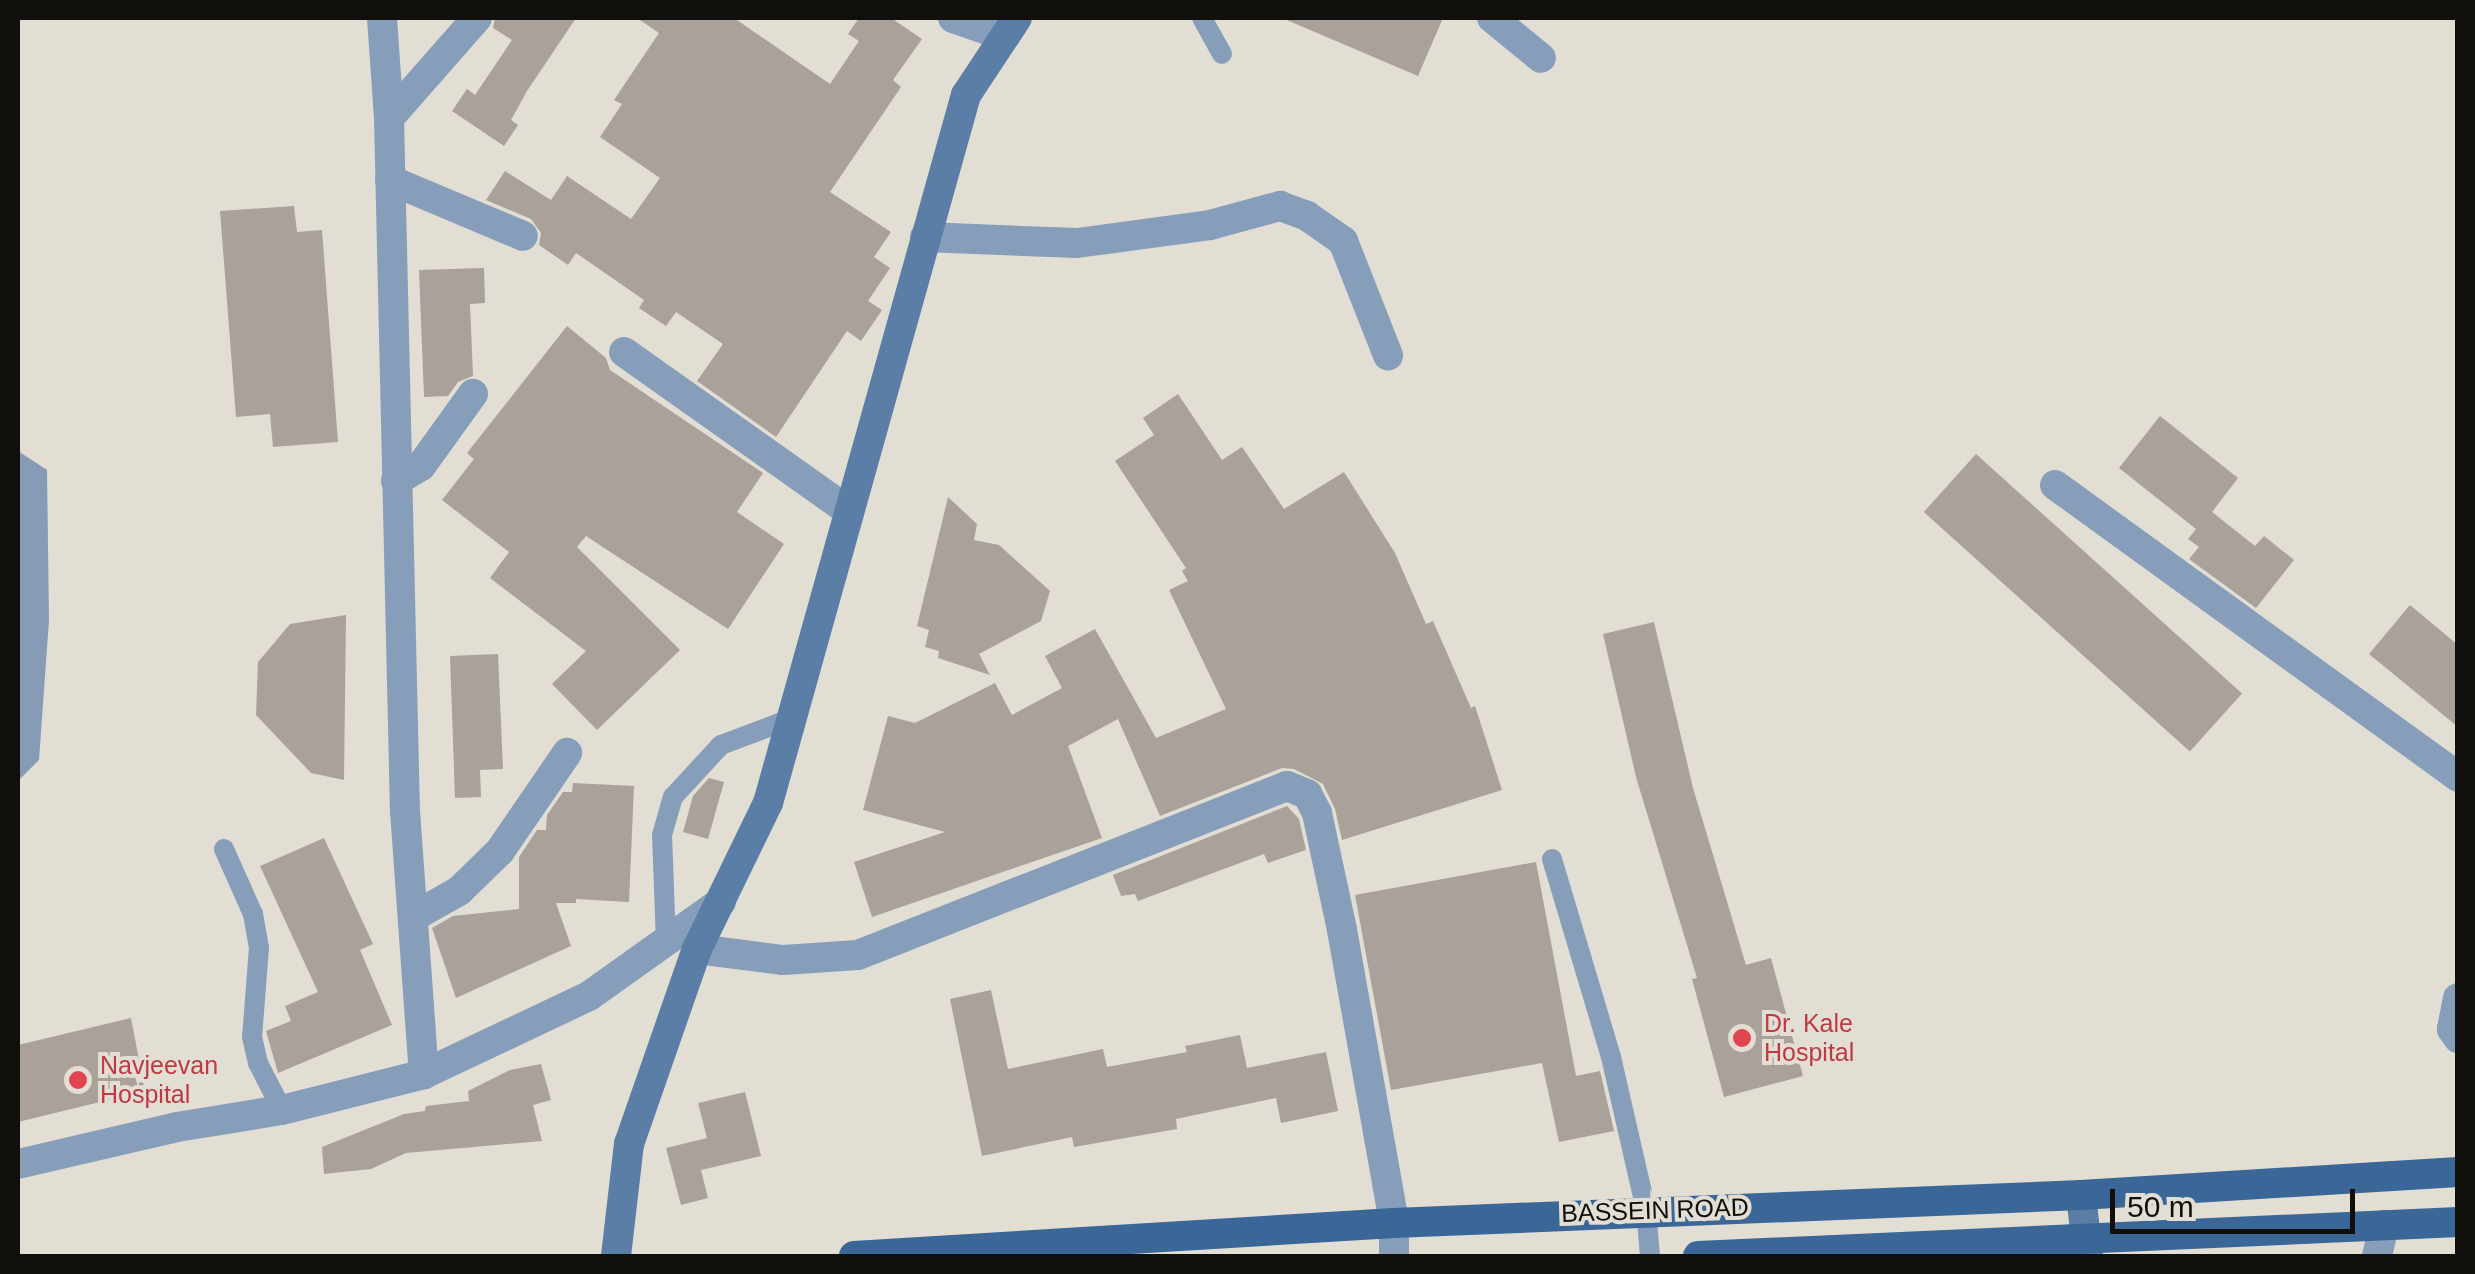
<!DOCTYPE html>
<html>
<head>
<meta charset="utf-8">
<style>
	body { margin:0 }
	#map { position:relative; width:2475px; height:1274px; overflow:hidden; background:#e2ded4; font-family:Arial,sans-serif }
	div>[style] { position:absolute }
	.water>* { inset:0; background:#879bb7 }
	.building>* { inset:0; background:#a9a19a; transform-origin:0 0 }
	.lane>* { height:20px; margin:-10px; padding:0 10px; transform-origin:10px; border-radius:10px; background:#869eb9 }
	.street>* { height:30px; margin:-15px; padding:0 15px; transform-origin:15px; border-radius:15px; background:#869eb9 }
	.secondary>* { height:30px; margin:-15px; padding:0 15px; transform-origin:15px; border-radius:15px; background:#5a7ea6 }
	.primary>* { height:30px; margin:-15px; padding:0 15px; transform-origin:15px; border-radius:15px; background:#3a6797 }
	.dots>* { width:28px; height:28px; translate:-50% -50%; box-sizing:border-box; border:5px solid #e2ded4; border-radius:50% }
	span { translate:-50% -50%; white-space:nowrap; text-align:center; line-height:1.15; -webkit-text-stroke:8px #e2ded4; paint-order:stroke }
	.health-label { font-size:25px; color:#be3a42 }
	.left { translate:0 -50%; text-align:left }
	.street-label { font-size:25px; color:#100f0c }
	.frame { position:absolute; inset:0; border:20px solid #100f0c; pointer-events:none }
	.scale { position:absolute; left:2110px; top:1189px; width:245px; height:45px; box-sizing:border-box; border:5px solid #100f0c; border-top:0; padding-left:12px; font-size:30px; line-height:35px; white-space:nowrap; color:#100f0c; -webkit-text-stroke:8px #e2ded4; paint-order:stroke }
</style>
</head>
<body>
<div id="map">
	<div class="water">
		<i style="clip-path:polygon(18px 451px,47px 470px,49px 620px,39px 760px,18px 781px)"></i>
	</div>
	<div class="building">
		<i style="clip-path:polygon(495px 18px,576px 18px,527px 91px,511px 120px,518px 125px,504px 146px,452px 111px,467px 89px,475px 95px,512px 40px,493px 28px)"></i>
		<i style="clip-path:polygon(637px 18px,734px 18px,830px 84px,859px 41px,848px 34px,859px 18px,891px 18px,922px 39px,893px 80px,901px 87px,830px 192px,891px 232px,874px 257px,890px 268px,868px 301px,882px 310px,861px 341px,847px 331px,776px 437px,697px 381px,723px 344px,676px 312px,666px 326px,639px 308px,644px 300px,576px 253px,568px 265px,539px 245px,541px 233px,531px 219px,486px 200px,505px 171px,551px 200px,567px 176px,631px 219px,660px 178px,600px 137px,622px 104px,614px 100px,659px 33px)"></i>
		<i style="clip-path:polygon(1282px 18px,1443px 18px,1418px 76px)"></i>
		<i style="clip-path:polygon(294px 206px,297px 232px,322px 230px,338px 442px,273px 447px,270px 414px,236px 417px,220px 211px)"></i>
		<i style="clip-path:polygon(484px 268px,485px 303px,470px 304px,473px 376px,458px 382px,448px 396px,424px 397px,419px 270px)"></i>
		<i style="clip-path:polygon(567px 326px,606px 358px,610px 370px,763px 473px,737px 512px,784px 544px,728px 629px,586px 536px,577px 547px,680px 650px,597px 730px,552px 684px,586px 651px,490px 578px,509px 552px,442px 500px,474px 459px,467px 453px)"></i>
		<i style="clip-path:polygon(1178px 394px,1222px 460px,1242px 447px,1284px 509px,1344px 472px,1395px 553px,1426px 624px,1433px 621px,1471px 708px,1475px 706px,1502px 790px,1342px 840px,1335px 809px,1323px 784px,1294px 769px,1282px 768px,1160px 816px,1118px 719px,1068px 746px,1102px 838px,872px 917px,854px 862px,945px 832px,863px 810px,888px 716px,915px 723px,995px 683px,1012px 715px,1062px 688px,1045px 656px,1095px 629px,1156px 738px,1226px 709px,1169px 590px,1188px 581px,1182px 571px,1186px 568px,1115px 461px,1154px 435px,1143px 418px)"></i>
		<i style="clip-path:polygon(2160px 416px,2238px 478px,2212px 512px,2255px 546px,2264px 536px,2294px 560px,2256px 608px,2189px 559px,2199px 547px,2188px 539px,2196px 529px,2119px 468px)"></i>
		<i style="left:1976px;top:454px;width:358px;height:78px;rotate:42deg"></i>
		<i style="clip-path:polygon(948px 497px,977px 524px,974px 540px,999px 545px,1050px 591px,1041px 621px,979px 654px,990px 675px,938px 658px,939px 651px,925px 647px,929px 630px,917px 626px)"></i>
		<i style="clip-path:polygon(2410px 605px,2458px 645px,2458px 727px,2369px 654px)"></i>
		<i style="clip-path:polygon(346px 615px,344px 780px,311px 773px,256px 715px,258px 662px,290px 624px)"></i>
		<i style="clip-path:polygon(1654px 622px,1693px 788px,1746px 965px,1771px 958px,1803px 1076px,1724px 1097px,1692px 979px,1697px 978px,1636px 777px,1603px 634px)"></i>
		<i style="clip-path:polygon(498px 654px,503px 769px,480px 770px,481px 797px,455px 798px,450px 656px)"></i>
		<i style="clip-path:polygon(709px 778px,724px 782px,708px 839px,683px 832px,693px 796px)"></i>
		<i style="clip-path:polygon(573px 783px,634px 786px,629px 902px,576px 899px,576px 903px,556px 903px,571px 946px,456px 998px,432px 928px,453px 916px,519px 909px,519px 857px,537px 830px,546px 830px,547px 815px,563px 792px,572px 792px)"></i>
		<i style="clip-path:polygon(1287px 806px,1299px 819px,1306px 850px,1268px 863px,1264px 854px,1138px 901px,1135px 894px,1121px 896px,1113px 875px)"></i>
		<i style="clip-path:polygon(324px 838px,373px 944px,360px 950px,392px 1025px,278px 1073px,266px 1031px,291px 1021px,285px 1006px,318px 992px,260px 866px)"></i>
		<i style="clip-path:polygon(1536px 862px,1576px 1076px,1600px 1071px,1614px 1131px,1559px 1142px,1542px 1063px,1391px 1090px,1355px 895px)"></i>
		<i style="clip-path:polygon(991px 990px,1008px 1069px,1103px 1049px,1107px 1067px,1187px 1052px,1185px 1046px,1240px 1035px,1247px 1068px,1326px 1052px,1338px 1111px,1281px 1123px,1276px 1098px,1176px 1119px,1177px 1129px,1074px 1147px,1072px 1137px,982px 1156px,950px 999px)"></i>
		<i style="clip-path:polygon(131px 1018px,145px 1091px,18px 1122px,18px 1045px)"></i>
		<i style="clip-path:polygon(541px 1064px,551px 1100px,533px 1105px,542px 1141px,406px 1153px,371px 1169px,324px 1174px,322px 1147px,404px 1114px,425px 1111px,426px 1106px,469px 1101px,468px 1091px,510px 1070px)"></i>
		<i style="clip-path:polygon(745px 1092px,761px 1156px,701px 1170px,708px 1198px,681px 1205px,666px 1148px,707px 1138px,698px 1103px)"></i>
	</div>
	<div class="lane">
		<i style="left:1202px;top:18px;width:41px;rotate:60.9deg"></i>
		<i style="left:224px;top:849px;width:71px;rotate:66deg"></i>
		<i style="left:253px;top:914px;width:34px;rotate:80deg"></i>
		<i style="left:259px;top:947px;width:90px;rotate:94.4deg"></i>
		<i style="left:252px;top:1037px;width:27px;rotate:77deg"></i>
		<i style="left:258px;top:1063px;width:53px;rotate:62.9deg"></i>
		<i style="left:1552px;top:859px;width:207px;rotate:73.4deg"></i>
		<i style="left:1611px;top:1057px;width:157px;rotate:77.1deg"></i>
		<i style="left:1646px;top:1210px;width:46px;rotate:85deg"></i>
		<i style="left:666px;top:943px;width:108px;rotate:-92.1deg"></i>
		<i style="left:662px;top:835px;width:40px;rotate:-74deg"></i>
		<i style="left:673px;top:797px;width:71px;rotate:-47.3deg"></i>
		<i style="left:721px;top:745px;width:74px;rotate:-20.6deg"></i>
	</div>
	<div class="street">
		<i style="left:382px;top:18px;width:100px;rotate:86deg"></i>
		<i style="left:389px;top:118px;width:693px;rotate:88.68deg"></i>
		<i style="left:405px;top:811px;width:264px;rotate:85.9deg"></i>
		<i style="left:953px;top:18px;width:55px;rotate:19.1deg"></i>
		<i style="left:1492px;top:18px;width:63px;rotate:39.2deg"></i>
		<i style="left:389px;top:118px;width:133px;rotate:-48.7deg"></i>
		<i style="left:390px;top:180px;width:144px;rotate:22.8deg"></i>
		<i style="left:925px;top:237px;width:152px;rotate:2.3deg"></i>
		<i style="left:1077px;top:243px;width:134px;rotate:-7.7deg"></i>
		<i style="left:1210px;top:225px;width:73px;rotate:-15.2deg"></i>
		<i style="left:1280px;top:206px;width:29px;rotate:20deg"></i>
		<i style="left:1307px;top:216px;width:44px;rotate:34.8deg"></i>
		<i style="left:1343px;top:241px;width:123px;rotate:68.5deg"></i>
		<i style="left:624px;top:352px;width:273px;rotate:35.3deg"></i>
		<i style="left:396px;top:481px;width:29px;rotate:-31deg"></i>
		<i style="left:421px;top:466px;width:89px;rotate:-54.2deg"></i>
		<i style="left:2055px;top:485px;width:498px;rotate:35.9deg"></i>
		<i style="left:413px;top:917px;width:53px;rotate:-29.5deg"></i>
		<i style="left:459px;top:891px;width:57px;rotate:-44.3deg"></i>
		<i style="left:500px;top:851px;width:119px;rotate:-55.6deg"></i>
		<i style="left:697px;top:949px;width:87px;rotate:7.3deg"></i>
		<i style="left:783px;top:960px;width:75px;rotate:-3.8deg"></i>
		<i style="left:858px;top:955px;width:461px;rotate:-21.5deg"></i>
		<i style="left:1287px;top:786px;width:22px;rotate:22deg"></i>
		<i style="left:1307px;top:794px;width:21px;rotate:62deg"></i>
		<i style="left:1317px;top:813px;width:120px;rotate:77.9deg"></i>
		<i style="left:1342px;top:930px;width:298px;rotate:79.9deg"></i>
		<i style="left:1394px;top:1223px;width:33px;rotate:90deg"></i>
		<i style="left:2458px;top:998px;width:32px;rotate:101deg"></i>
		<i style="left:2452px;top:1029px;width:11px;rotate:56deg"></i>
		<i style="left:18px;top:1164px;width:163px;rotate:-13.1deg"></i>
		<i style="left:177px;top:1127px;width:106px;rotate:-9.2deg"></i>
		<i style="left:282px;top:1110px;width:146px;rotate:-14.2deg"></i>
		<i style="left:424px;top:1074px;width:183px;rotate:-25.3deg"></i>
		<i style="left:589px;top:996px;width:162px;rotate:-35.5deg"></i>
		<i style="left:2377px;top:1256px;width:32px;rotate:-77deg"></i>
	</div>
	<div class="secondary">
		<i style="left:2081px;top:1195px;width:61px;rotate:83.5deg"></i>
		<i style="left:616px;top:1256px;width:113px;rotate:-83.4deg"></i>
		<i style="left:629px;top:1144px;width:207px;rotate:-70.8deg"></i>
		<i style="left:697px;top:949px;width:162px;rotate:-64.1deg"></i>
		<i style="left:768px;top:803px;width:735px;rotate:-74.38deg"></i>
		<i style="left:966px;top:95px;width:92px;rotate:-56.5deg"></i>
	</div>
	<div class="primary">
		<i style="left:854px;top:1256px;width:541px;rotate:-3.5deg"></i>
		<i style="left:1394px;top:1223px;width:688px;rotate:-2.33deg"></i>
		<i style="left:2081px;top:1195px;width:378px;rotate:-3.5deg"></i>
		<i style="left:1698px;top:1256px;width:761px;rotate:-2.56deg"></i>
	</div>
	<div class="dots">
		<i style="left:1742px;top:1038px;background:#e0444e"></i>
		<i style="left:78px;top:1080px;background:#e0444e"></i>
	</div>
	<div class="health-label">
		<span class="left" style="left:1764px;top:1038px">Dr. Kale<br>Hospital</span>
		<span class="left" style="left:100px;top:1080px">Navjeevan<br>Hospital</span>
	</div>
	<div class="street-label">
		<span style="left:1655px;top:1210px;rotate:-2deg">BASSEIN ROAD</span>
	</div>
	<div class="frame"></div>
	<div class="scale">50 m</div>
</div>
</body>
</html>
